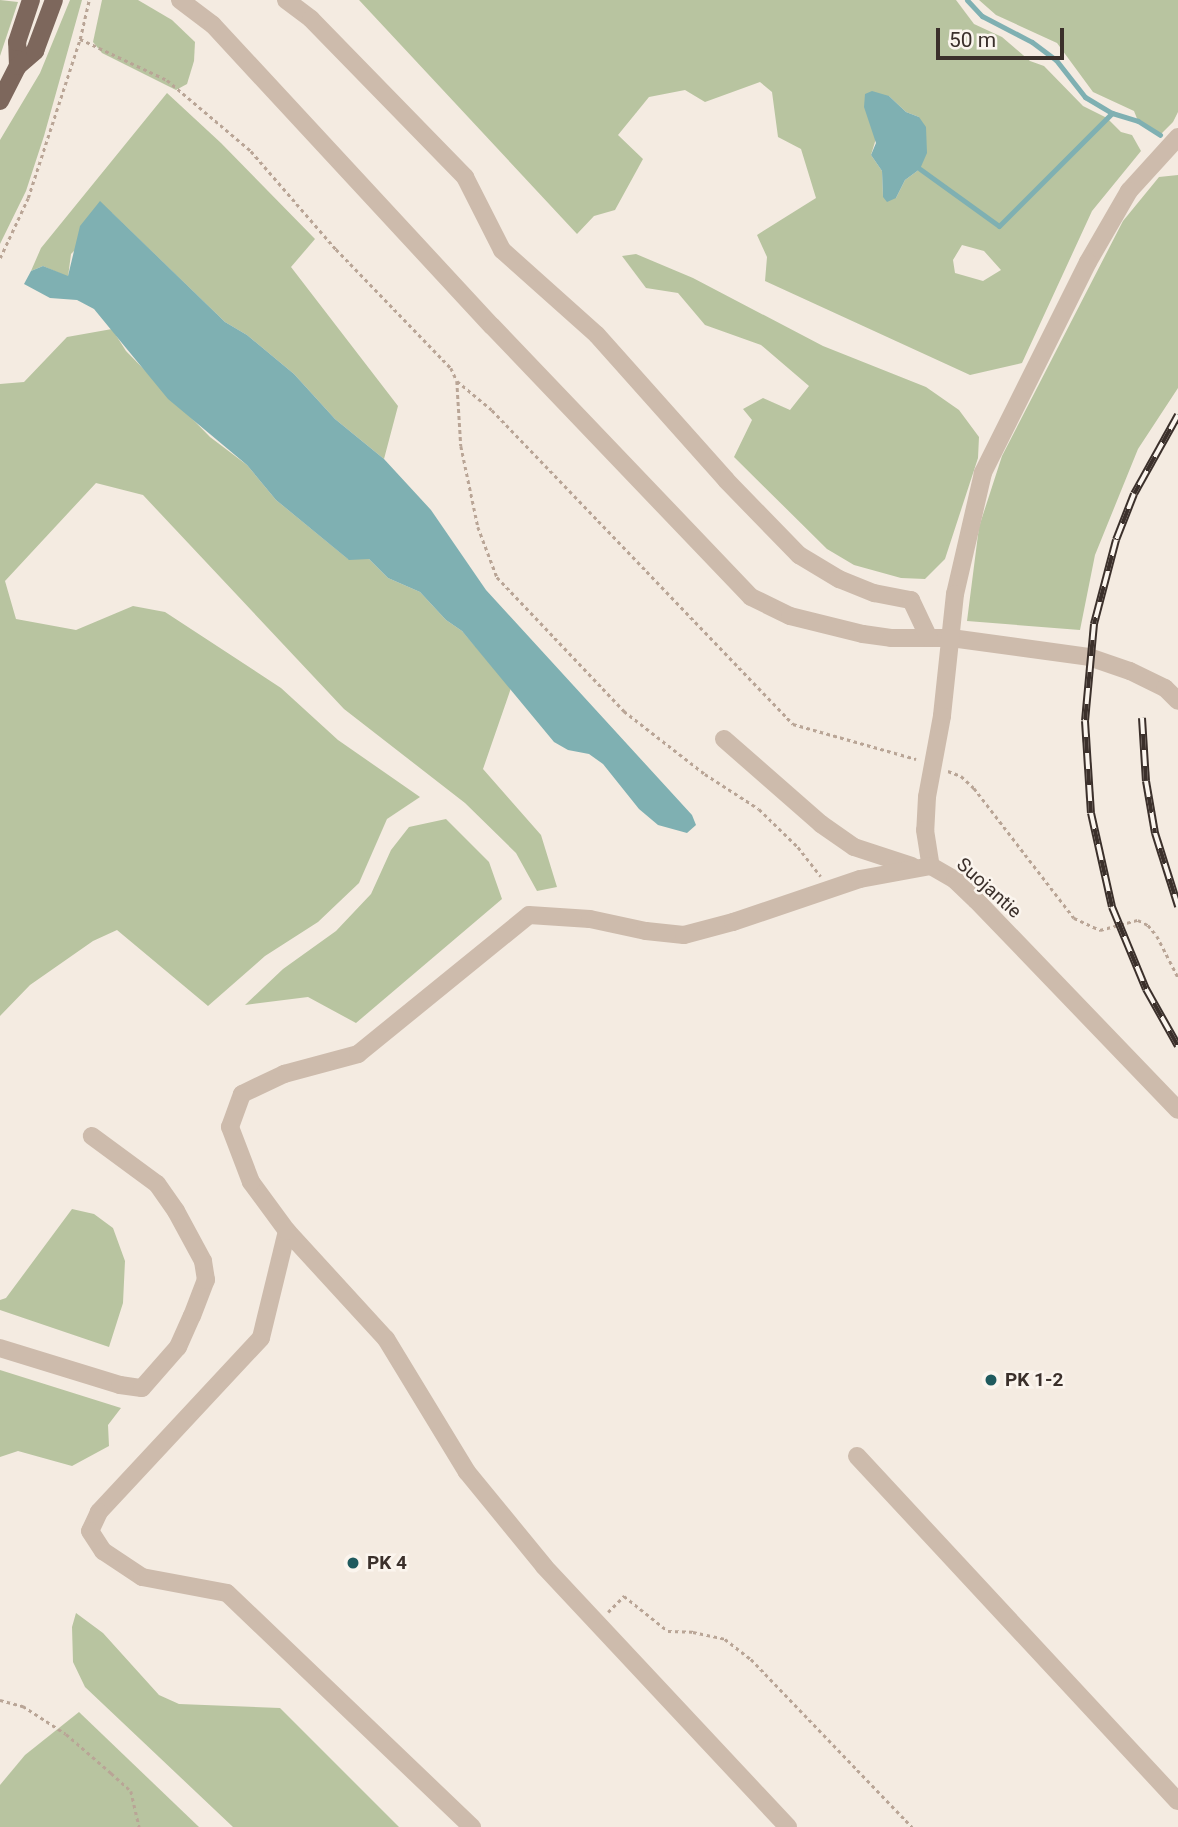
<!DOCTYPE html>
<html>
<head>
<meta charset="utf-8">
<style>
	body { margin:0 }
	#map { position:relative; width:1178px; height:1827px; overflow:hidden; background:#f4ebe1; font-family:Roboto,sans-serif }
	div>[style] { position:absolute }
	.green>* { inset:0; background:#b8c4a0 }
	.water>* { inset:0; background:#7fb0b2 }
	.stream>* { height:5px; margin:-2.5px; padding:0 2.5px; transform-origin:2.5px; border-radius:2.5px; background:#7fb0b2 }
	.path>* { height:2.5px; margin-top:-1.25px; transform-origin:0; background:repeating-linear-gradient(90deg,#b9a596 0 3.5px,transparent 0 7px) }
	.minor>* { height:18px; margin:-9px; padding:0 9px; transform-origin:9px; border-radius:9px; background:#cdbbac }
	.major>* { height:18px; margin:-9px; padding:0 9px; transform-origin:9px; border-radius:9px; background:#7d675c }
	.rail>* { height:8px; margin-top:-4px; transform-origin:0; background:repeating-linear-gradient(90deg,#fbf5ee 0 16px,#3b302b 0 32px); box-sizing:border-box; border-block:2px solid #3b302b }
	.dots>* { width:19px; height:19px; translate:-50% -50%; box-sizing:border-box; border:4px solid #fbf5ee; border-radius:50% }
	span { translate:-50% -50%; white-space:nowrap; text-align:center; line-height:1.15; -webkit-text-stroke:5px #fbf5ee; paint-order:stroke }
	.street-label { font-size:19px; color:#3b302b }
	.poi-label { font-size:19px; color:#3b302b; font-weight:700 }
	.left { translate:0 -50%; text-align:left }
	.scale { position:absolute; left:936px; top:28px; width:128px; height:32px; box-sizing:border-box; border:4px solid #3b302b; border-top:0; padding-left:9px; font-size:21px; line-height:24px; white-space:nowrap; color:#3b302b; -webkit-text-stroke:5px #fbf5ee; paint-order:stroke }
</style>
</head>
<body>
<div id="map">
	<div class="green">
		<i style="clip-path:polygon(0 0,18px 2px,0 56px)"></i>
		<i style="clip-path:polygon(70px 0,82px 0,44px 136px,26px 191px,0 244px,0 140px,40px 73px)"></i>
		<i style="clip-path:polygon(102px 0,138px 0,172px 20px,195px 42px,194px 61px,187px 84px,176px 90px,102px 53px,93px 42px)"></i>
		<i style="clip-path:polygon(evenodd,359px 0,956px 0,974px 24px,1002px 37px,1030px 61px,1044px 66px,1083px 106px,1107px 118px,1121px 132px,1132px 135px,1141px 151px,1092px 211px,1022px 363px,970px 375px,765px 281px,767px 257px,757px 235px,816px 198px,801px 149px,778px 137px,772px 92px,760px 82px,705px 102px,685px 90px,649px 97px,618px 135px,643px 159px,615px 210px,594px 216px,577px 234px,359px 0,889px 96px,906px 112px,919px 117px,920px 169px,905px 180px,896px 198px,883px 197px,882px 171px,871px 155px,889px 96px,359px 0,962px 245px,984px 251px,1001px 270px,983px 281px,955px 273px,953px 260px,962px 245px)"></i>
		<i style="clip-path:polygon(979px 0,1178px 0,1178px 112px,1173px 122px,1160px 135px,1138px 121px,1134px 111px,1093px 92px,1057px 43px,996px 15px)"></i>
		<i style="clip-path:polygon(167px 93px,221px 143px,315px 239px,291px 267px,398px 406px,384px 459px,335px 419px,294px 374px,247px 335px,225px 322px,112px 213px,71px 254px,68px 277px,43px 266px,31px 271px,41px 248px)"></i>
		<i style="clip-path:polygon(1178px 175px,1178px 388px,1138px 449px,1095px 555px,1080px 630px,967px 621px,979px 527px,1002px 456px,1123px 221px,1159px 177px)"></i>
		<i style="clip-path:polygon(636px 254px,693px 278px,823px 346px,926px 387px,959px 410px,979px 437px,978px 458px,945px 559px,925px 579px,901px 578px,854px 565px,827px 549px,734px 457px,752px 420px,743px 409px,763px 398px,790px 410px,809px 386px,761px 345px,705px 325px,678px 293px,646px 288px,622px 256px)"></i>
		<i style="clip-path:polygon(112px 329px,126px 351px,210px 437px,247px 465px,276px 500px,348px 559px,369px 559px,388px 578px,420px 592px,446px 620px,462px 631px,511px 688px,483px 769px,541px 835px,557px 887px,537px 891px,516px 853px,465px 803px,344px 709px,143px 495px,96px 483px,5px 581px,16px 619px,76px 630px,133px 606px,165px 612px,281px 688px,338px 740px,420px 797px,387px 819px,359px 883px,318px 922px,265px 956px,208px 1006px,117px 930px,93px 941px,30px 985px,0 1016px,0 384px,24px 382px,67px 337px)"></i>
		<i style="clip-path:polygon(446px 819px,489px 862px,502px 899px,356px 1023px,308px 997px,245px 1005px,283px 969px,336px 931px,371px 894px,391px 850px,409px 827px)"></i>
		<i style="clip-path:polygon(72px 1209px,94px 1214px,113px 1228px,125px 1261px,123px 1303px,109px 1347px,0 1310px,0 1300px,6px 1298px)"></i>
		<i style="clip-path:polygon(0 1370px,121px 1408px,108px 1425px,109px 1446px,72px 1466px,18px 1451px,0 1457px)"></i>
		<i style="clip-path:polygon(76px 1613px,103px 1633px,159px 1695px,179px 1704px,280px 1708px,399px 1827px,233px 1827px,85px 1687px,73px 1662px,72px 1627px)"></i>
		<i style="clip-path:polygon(79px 1712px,199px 1827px,0 1827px,0 1785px,25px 1755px)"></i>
	</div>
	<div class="water">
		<i style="clip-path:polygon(872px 91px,889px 96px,906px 112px,919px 117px,926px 127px,927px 153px,920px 169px,905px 180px,896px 198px,887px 202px,883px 197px,882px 171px,871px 155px,876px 143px,864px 107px,865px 94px)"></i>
		<i style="clip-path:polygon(100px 201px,225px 322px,247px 335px,294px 374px,335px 419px,384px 459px,431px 510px,486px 590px,692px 815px,696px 825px,687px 833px,658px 825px,639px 809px,603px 764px,589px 754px,568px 750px,554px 742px,462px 631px,446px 620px,420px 592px,388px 578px,369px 559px,349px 560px,276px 500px,247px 465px,168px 399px,94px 309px,77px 300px,50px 298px,24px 284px,31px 271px,43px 266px,68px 276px,80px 226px)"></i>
	</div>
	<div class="stream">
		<i style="left:967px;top:0;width:22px;rotate:47deg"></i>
		<i style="left:982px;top:16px;width:56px;rotate:27.5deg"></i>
		<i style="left:1032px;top:42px;width:30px;rotate:37deg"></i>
		<i style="left:1056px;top:60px;width:47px;rotate:51.9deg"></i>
		<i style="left:1085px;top:97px;width:31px;rotate:31deg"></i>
		<i style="left:1112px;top:113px;width:27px;rotate:17deg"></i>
		<i style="left:1138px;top:121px;width:26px;rotate:32deg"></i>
		<i style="left:920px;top:169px;width:97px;rotate:35.8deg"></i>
		<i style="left:999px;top:226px;width:160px;rotate:-45deg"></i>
	</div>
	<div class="path">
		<i style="left:80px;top:39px;width:96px;rotate:25.2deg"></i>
		<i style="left:167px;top:80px;width:110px;rotate:40.2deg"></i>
		<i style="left:251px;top:151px;width:130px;rotate:49.1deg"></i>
		<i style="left:336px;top:249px;width:165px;rotate:46deg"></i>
		<i style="left:451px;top:368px;width:14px;rotate:65deg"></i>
		<i style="left:457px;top:381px;width:45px;rotate:39.6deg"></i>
		<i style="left:492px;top:410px;width:435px;rotate:46.2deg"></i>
		<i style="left:793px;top:724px;width:128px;rotate:15.9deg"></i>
		<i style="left:0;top:258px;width:66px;rotate:-65deg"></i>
		<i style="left:28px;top:198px;width:167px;rotate:-71.9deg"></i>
		<i style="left:80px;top:39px;width:40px;rotate:-77deg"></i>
		<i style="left:457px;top:381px;width:65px;rotate:86.5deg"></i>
		<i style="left:461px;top:446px;width:83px;rotate:78.1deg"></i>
		<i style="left:478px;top:527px;width:53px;rotate:69.2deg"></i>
		<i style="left:497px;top:577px;width:185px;rotate:46.5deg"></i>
		<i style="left:624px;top:711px;width:103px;rotate:37.9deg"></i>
		<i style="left:705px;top:774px;width:64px;rotate:32.9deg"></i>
		<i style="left:759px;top:809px;width:54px;rotate:44.3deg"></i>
		<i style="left:798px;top:847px;width:37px;rotate:52deg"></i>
		<i style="left:948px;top:771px;width:14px;rotate:21deg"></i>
		<i style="left:961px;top:776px;width:18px;rotate:43deg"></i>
		<i style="left:974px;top:788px;width:164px;rotate:52.4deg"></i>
		<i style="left:1074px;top:918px;width:29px;rotate:25deg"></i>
		<i style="left:1100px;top:930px;width:39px;rotate:-15deg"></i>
		<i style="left:1138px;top:920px;width:11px;rotate:27deg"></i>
		<i style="left:1148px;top:925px;width:14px;rotate:51deg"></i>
		<i style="left:1157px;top:936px;width:46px;rotate:62.9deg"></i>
		<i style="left:608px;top:1612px;width:23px;rotate:-45deg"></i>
		<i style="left:624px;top:1596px;width:56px;rotate:38.5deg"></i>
		<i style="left:668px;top:1631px;width:25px;rotate:2deg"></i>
		<i style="left:693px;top:1632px;width:33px;rotate:12deg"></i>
		<i style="left:725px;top:1639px;width:33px;rotate:38deg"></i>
		<i style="left:751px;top:1659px;width:233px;rotate:46.2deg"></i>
		<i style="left:0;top:1700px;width:24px;rotate:15deg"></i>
		<i style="left:23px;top:1706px;width:51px;rotate:33.1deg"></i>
		<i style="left:66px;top:1734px;width:60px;rotate:40.9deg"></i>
		<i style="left:111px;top:1773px;width:27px;rotate:42deg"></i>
		<i style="left:131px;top:1791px;width:37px;rotate:77deg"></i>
	</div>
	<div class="minor">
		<i style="left:180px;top:0;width:41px;rotate:37.1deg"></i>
		<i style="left:213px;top:25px;width:410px;rotate:47.2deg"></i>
		<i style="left:492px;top:326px;width:375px;rotate:46.3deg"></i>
		<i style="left:751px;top:597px;width:43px;rotate:26deg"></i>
		<i style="left:790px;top:616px;width:75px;rotate:13.9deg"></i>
		<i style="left:863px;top:634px;width:28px;rotate:8deg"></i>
		<i style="left:891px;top:638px;width:60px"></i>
		<i style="left:951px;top:638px;width:139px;rotate:7.8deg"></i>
		<i style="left:1089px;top:657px;width:43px;rotate:18.9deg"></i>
		<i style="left:1130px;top:671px;width:39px;rotate:26deg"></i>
		<i style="left:1165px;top:688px;width:18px;rotate:45deg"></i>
		<i style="left:286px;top:0;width:31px;rotate:37deg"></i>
		<i style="left:311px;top:19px;width:221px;rotate:45.7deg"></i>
		<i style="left:465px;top:177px;width:82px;rotate:63.1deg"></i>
		<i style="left:502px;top:250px;width:127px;rotate:41.8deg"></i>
		<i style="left:597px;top:335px;width:194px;rotate:48.3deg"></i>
		<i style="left:726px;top:480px;width:105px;rotate:45.8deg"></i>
		<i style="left:799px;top:555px;width:47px;rotate:31deg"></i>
		<i style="left:839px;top:579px;width:38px;rotate:22deg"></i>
		<i style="left:874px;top:593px;width:38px;rotate:11deg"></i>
		<i style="left:911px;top:600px;width:42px;rotate:64.7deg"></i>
		<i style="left:1178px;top:137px;width:73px;rotate:132.2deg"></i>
		<i style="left:1129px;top:191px;width:82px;rotate:120deg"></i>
		<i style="left:1088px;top:262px;width:236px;rotate:116.5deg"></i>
		<i style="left:983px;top:473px;width:124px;rotate:103deg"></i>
		<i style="left:955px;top:594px;width:123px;rotate:96.1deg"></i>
		<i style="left:942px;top:716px;width:82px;rotate:100.5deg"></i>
		<i style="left:927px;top:797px;width:33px;rotate:93deg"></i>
		<i style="left:925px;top:830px;width:36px;rotate:81deg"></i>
		<i style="left:931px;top:866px;width:28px;rotate:30deg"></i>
		<i style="left:955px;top:880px;width:29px;rotate:44deg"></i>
		<i style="left:976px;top:900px;width:291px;rotate:46.1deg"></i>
		<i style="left:724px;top:739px;width:129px;rotate:41.2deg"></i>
		<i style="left:821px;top:824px;width:40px;rotate:34.9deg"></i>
		<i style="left:854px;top:847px;width:61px;rotate:18.1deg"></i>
		<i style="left:287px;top:1231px;width:110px;rotate:103.7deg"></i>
		<i style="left:261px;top:1338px;width:238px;rotate:133deg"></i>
		<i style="left:99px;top:1512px;width:21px;rotate:115deg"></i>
		<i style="left:90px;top:1531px;width:24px;rotate:57deg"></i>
		<i style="left:103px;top:1551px;width:47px;rotate:33.7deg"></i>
		<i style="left:142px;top:1577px;width:86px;rotate:10.7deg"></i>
		<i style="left:227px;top:1593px;width:339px;rotate:43.7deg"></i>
		<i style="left:0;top:1348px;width:126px;rotate:17.1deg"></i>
		<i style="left:120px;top:1385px;width:22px;rotate:8deg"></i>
		<i style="left:142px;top:1388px;width:55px;rotate:-48.7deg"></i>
		<i style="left:178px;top:1347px;width:34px;rotate:-66deg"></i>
		<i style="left:192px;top:1316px;width:39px;rotate:-69deg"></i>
		<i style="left:206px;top:1280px;width:19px;rotate:-99deg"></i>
		<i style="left:203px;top:1261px;width:57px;rotate:-118.4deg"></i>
		<i style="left:176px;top:1211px;width:33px;rotate:-125deg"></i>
		<i style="left:157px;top:1184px;width:81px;rotate:-143.6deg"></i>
		<i style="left:857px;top:1456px;width:471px;rotate:47.1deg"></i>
		<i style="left:788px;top:1827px;width:357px;rotate:-133.1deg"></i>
		<i style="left:544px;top:1566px;width:122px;rotate:-129.3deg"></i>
		<i style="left:467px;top:1472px;width:156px;rotate:-121.3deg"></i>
		<i style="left:386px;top:1339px;width:147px;rotate:-132.5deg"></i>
		<i style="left:287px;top:1231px;width:61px;rotate:-126.3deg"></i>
		<i style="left:251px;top:1182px;width:59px;rotate:-110.9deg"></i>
		<i style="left:230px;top:1127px;width:35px;rotate:-70deg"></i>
		<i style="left:242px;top:1094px;width:47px;rotate:-25.5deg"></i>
		<i style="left:284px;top:1074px;width:77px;rotate:-15.1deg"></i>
		<i style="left:358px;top:1054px;width:220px;rotate:-39.1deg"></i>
		<i style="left:529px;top:915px;width:61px;rotate:3.8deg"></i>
		<i style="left:590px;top:919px;width:57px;rotate:12.1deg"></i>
		<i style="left:646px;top:931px;width:38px;rotate:6deg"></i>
		<i style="left:684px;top:935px;width:51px;rotate:-14.9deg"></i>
		<i style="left:733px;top:922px;width:134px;rotate:-18.7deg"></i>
		<i style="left:860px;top:879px;width:72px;rotate:-10.4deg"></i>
	</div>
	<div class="major">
		<i style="left:18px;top:66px;width:24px;rotate:-92deg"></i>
		<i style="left:17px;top:42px;width:44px;rotate:-71.6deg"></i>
		<i style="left:0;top:101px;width:39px;rotate:-63deg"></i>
		<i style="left:18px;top:66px;width:23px;rotate:-41deg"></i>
		<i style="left:35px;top:51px;width:54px;rotate:-69.6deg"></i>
	</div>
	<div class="rail">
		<i style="left:1178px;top:415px;width:90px;rotate:119.1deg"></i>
		<i style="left:1134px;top:494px;width:49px;rotate:111.4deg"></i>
		<i style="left:1116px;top:540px;width:87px;rotate:104.7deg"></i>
		<i style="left:1094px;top:624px;width:97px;rotate:95.3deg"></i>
		<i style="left:1085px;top:721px;width:92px;rotate:86.3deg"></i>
		<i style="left:1091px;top:813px;width:96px;rotate:77.4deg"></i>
		<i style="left:1112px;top:907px;width:89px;rotate:67.5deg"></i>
		<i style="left:1146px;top:989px;width:65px;rotate:60.7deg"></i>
		<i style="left:1142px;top:718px;width:63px;rotate:86.4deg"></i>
		<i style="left:1146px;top:781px;width:53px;rotate:80.2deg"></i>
		<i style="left:1155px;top:833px;width:77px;rotate:72.5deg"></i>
	</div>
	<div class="dots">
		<i style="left:991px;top:1380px;background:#1f5a5e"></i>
		<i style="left:353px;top:1563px;background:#1f5a5e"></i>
	</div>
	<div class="street-label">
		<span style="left:989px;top:888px;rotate:42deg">Suojantie</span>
	</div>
	<div class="poi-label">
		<span class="left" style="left:1005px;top:1380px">PK 1-2</span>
		<span class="left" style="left:367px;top:1563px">PK 4</span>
	</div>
	<div class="scale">50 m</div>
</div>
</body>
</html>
